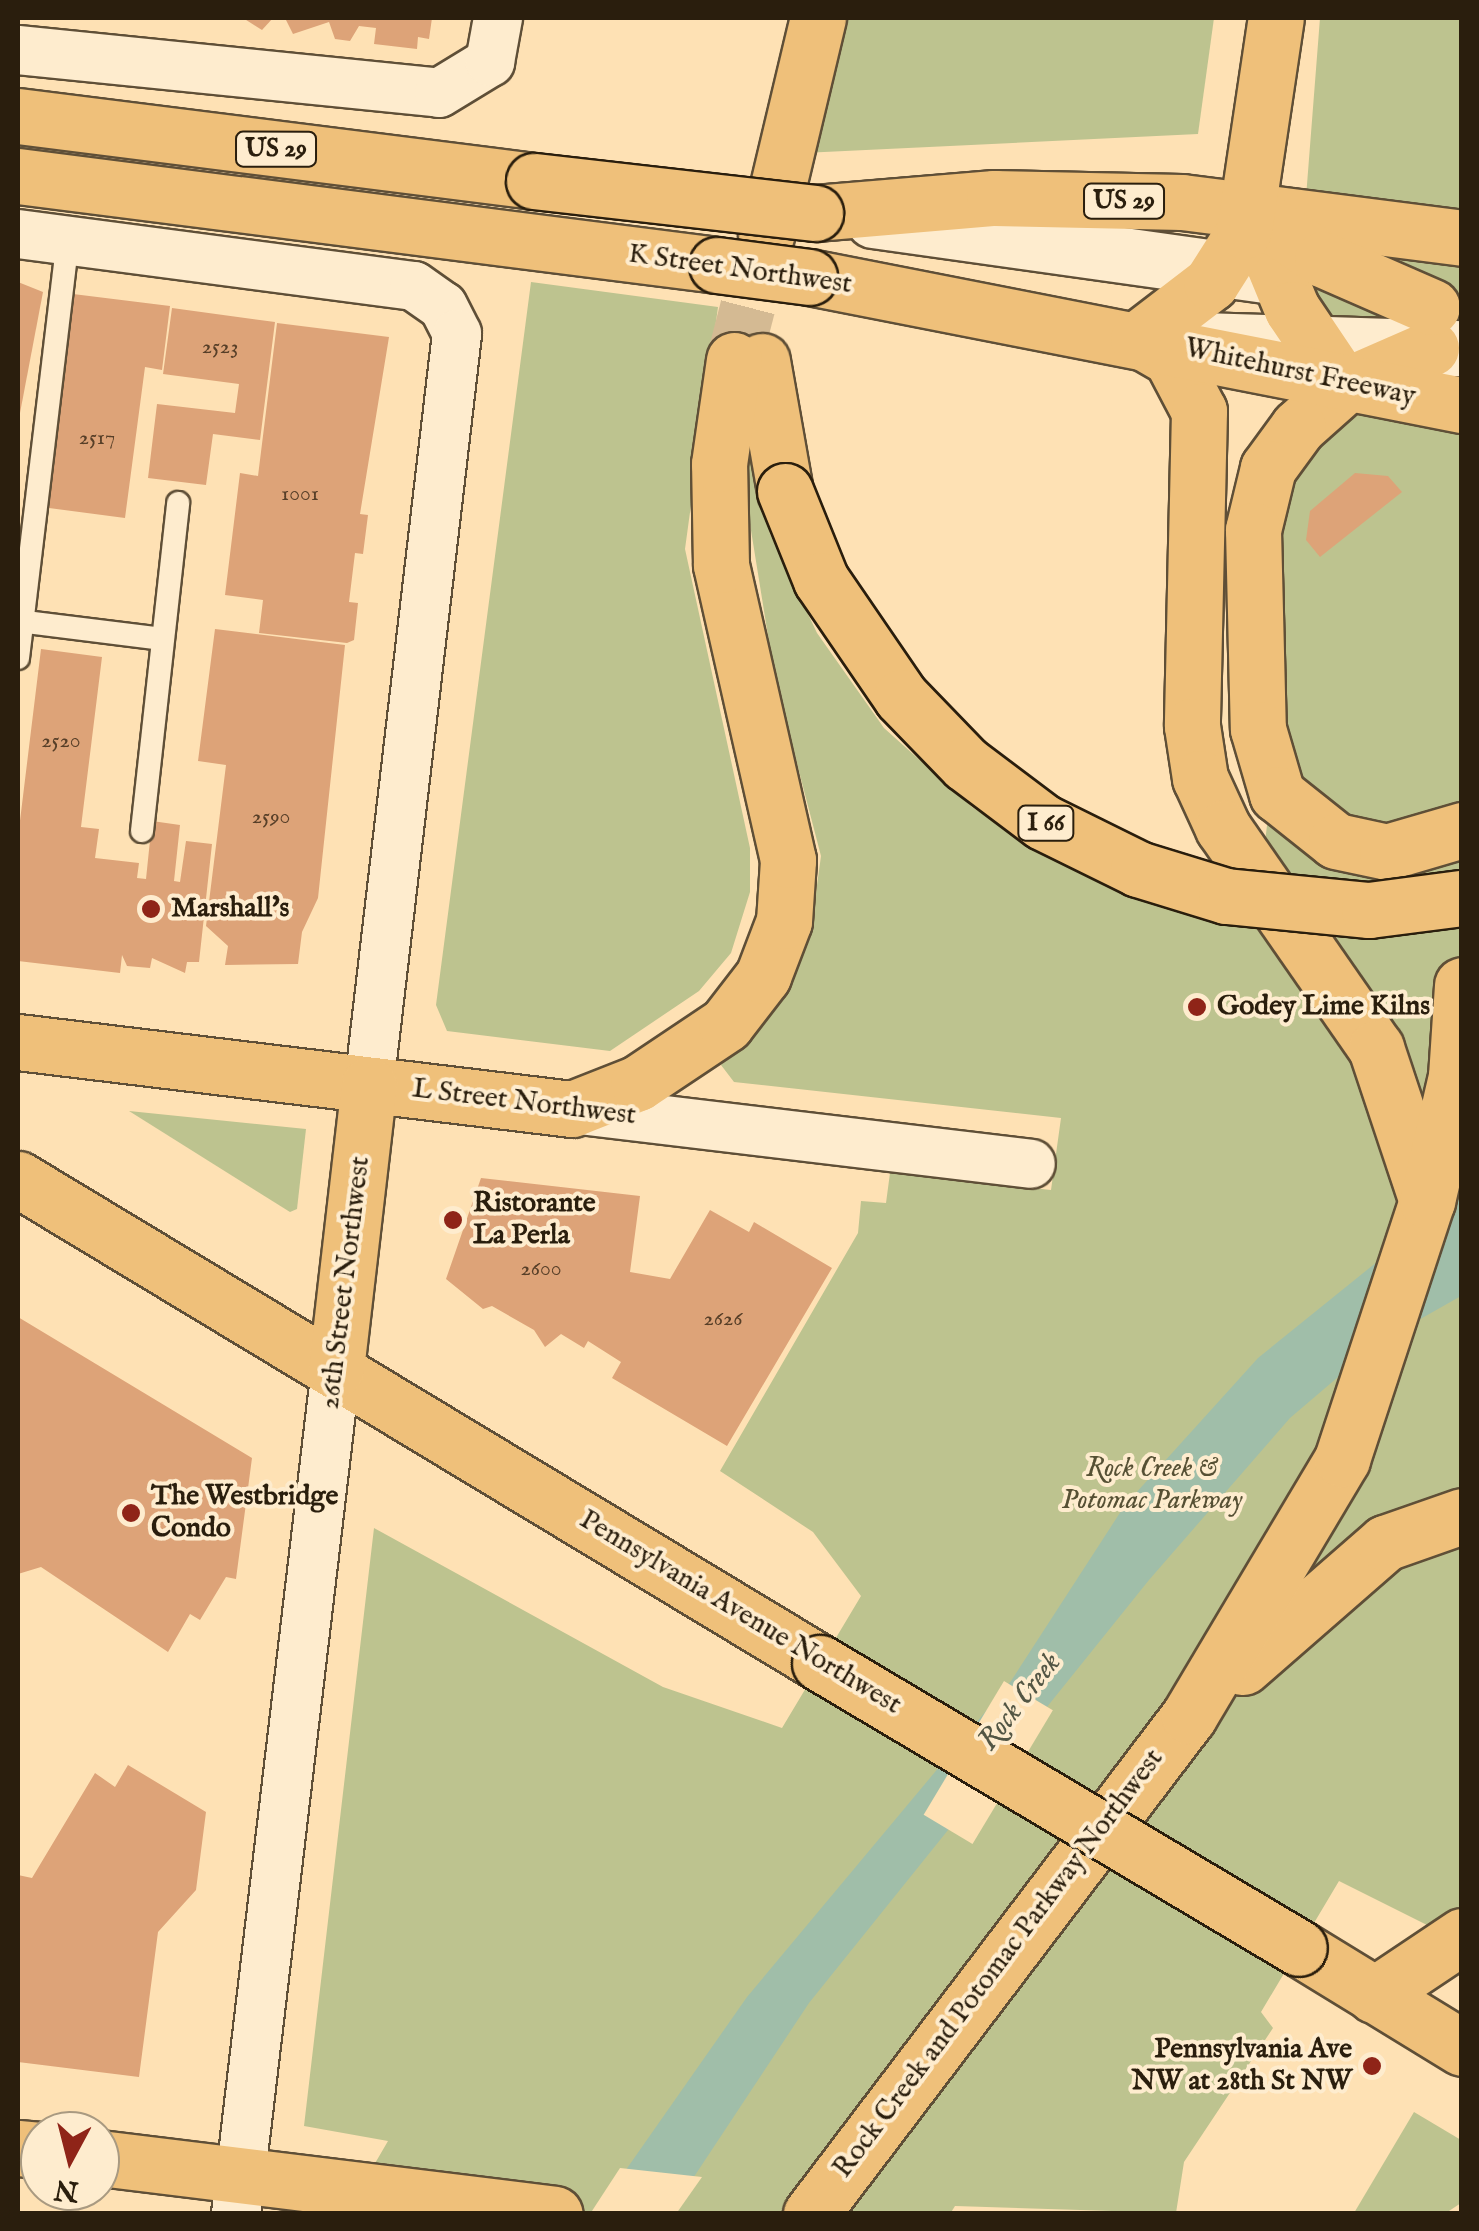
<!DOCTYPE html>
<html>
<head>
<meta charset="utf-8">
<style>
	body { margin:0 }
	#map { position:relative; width:1479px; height:2231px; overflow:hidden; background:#fee1b4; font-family:"IM FELL English",serif }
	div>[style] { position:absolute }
	.green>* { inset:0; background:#bdc38f }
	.water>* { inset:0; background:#a0bea9 }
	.pier>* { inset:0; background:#fee1b4; transform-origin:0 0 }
	.building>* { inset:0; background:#dda378 }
	.highway-tunnel>* { height:55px; margin-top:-27.5px; transform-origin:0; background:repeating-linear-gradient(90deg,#d4ba93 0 55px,transparent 0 83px) }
	.roads { filter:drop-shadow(2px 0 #5f4f37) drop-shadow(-2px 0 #5f4f37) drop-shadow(0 2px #5f4f37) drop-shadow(0 -2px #5f4f37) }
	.lane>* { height:22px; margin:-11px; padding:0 11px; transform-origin:11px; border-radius:11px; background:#feecce }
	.street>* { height:48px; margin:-24px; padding:0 24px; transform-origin:24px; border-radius:24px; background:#feecce }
	.secondary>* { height:55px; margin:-27.5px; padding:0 27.5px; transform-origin:27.5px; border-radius:27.5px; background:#feecce }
	.primary>* { height:55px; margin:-27.5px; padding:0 27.5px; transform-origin:27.5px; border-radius:27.5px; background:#efc07a }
	.highway>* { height:55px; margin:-27.5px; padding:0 27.5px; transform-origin:27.5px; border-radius:27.5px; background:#efc07a }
	.bridges { filter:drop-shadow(2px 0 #2a1e0d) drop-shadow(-2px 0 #2a1e0d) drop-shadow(0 2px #2a1e0d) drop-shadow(0 -2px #2a1e0d) }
	.primary-bridge>* { height:55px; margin:-27.5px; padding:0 27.5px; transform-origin:27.5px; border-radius:27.5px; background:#efc07a }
	.highway-bridge>* { height:55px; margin:-27.5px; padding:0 27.5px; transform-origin:27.5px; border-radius:27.5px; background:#efc07a }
	.dots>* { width:28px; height:28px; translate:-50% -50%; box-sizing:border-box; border:5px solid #feecce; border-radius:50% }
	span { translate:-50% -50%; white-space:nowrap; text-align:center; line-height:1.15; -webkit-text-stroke:8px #feecce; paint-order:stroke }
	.number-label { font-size:22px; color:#573f28 }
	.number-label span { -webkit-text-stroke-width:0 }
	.shield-label span { padding:2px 8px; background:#feecce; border:2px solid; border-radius:8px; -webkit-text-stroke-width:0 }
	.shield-label { font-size:25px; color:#2a1e0d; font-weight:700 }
	.street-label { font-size:28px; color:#2a1e0d }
	.poi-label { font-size:28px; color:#2a1e0d; font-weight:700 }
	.left { translate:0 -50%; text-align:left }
	.right { translate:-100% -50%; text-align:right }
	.park-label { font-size:28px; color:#565034; font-style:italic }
	.water-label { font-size:30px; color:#535644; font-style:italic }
	.frame { position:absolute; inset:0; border:20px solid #2a1e0d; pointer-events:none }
	.north { position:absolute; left:20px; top:2111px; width:100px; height:100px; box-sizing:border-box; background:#feecce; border:2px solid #a99a81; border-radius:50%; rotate:187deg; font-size:28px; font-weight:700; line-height:40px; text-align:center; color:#2a1e0d }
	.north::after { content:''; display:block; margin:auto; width:35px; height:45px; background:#8f2418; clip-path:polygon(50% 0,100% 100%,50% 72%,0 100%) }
</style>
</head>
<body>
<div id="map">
	<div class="green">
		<i style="clip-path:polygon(839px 18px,1214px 18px,1198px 134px,803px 153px)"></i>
		<i style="clip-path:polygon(1320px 18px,1461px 18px,1461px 1942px,1339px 1881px,1261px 2012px,1273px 2028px,1184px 2162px,1176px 2213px,955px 2206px,950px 2214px,346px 2213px,388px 2141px,304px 2126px,374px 1528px,663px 1687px,782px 1728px,861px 1596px,813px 1532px,720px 1471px,858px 1233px,861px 1201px,886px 1203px,890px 1173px,1051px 1190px,1061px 1118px,734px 1082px,721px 1065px,784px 988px,811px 929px,821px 856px,775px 679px,739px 456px,751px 455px,770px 534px,817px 633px,884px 728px,972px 807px,1045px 856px,1117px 890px,1255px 928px,1278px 731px,1284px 479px)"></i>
		<i style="clip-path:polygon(531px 282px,718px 307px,685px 549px,750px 848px,750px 892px,731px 953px,699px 991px,610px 1051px,447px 1031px,436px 1005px)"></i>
		<i style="clip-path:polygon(129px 1111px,306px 1129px,297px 1209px,290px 1212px)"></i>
		<i style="clip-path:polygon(1414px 2112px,1461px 2140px,1461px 2203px,1446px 2213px,1354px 2213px)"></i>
	</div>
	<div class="water">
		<i style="clip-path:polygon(1461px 1194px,1461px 1296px,1378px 1343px,1290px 1418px,1149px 1580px,809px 2003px,670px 2213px,595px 2214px,747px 1997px,1011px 1681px,1125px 1505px,1258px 1358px)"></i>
	</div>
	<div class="pier">
		<i style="left:1004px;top:1681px;width:57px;height:156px;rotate:31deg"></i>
		<i style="clip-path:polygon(620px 2168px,702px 2177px,676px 2214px,590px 2214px)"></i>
	</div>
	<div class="building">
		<i style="clip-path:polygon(243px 18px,273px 18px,262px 30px)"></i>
		<i style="clip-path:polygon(285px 18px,432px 18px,429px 39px,418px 37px,417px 49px,374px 44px,376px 28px,359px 26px,350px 41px,335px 39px,329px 22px,293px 34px)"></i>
		<i style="clip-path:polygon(18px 282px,43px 292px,20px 413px,18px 413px)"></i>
		<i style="clip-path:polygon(73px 294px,170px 306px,162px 370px,145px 367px,125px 518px,49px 508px)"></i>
		<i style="clip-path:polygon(172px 308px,275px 322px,260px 440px,213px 434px,206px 485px,148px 478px,157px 404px,235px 413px,239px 384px,163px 374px)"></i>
		<i style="clip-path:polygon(277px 323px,389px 337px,360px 514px,368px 515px,363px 554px,355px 553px,349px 602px,358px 603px,354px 640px,347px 643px,259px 633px,263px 600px,225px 595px,240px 473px,258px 476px)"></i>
		<i style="clip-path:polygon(1355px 473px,1388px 476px,1402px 492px,1320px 557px,1306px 540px,1310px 511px)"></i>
		<i style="clip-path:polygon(215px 629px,345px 645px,318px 898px,302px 932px,298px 964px,225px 965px,228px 946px,206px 926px,226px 765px,198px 761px)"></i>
		<i style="clip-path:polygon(41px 649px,102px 657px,81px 827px,99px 829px,95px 858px,139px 863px,137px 878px,146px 879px,152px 821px,180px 825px,174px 881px,180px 882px,186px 841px,212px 844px,199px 962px,187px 962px,185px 973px,152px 958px,150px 968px,127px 966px,122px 955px,120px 973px,18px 961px,18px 837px)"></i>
		<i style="clip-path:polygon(481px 1178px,640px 1196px,630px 1272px,670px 1279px,710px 1210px,749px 1232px,754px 1222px,832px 1268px,727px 1446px,612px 1378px,621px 1362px,588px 1341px,584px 1348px,561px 1334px,545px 1347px,534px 1330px,492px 1306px,483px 1309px,446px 1279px)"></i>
		<i style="clip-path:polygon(18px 1317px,252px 1458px,236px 1579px,226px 1577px,200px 1620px,190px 1614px,168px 1652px,41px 1567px,18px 1574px)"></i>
		<i style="clip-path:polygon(128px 1765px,206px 1812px,196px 1890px,158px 1932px,139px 2077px,18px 2062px,18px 1875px,32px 1878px,95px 1773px,115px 1787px)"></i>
	</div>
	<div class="highway-tunnel">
		<i style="left:734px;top:360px;width:128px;rotate:-75.5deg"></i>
	</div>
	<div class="roads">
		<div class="lane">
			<i style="left:18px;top:621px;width:145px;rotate:7.1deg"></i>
			<i style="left:18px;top:658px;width:421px;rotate:-83.2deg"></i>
			<i style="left:142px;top:831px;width:330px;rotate:-83.7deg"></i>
		</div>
		<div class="street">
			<i style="left:18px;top:50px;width:423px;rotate:5.8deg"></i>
			<i style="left:439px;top:93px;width:60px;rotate:-31.3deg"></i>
			<i style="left:490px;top:62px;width:45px;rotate:-79.7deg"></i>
			<i style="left:18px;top:234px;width:399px;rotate:7.5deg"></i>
			<i style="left:414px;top:286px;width:35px;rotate:35deg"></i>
			<i style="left:443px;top:306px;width:31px;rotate:63deg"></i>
			<i style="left:457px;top:334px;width:756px;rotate:96.68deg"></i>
			<i style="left:572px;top:1109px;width:462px;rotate:6.8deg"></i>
			<i style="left:236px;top:2214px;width:851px;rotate:-83.25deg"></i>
		</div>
		<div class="secondary">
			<i style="left:873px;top:220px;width:394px;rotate:8deg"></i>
			<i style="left:1201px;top:340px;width:261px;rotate:1.8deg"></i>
		</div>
		<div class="primary">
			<i style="left:1138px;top:339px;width:38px;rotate:30deg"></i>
			<i style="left:1171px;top:358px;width:60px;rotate:62.2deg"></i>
			<i style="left:1199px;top:411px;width:315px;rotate:91.3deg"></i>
			<i style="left:1192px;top:726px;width:53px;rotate:81.3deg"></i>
			<i style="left:1200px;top:778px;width:55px;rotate:65.3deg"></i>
			<i style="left:1223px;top:828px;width:268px;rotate:55.2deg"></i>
			<i style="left:1376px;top:1048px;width:161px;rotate:71.6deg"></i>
			<i style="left:1431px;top:348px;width:95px;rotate:156.4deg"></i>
			<i style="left:1344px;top:386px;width:62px;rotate:138.3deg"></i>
			<i style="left:1298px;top:427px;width:51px;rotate:126.2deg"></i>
			<i style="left:1268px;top:468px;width:64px;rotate:103.6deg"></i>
			<i style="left:1253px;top:530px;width:199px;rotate:88.6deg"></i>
			<i style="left:1258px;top:729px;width:68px;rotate:73.7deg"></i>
			<i style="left:1277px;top:794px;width:75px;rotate:38.5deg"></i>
			<i style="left:1336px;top:841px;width:52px;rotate:12.2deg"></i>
			<i style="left:1387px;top:852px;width:78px;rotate:-16.3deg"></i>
			<i style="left:18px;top:1042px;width:558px;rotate:6.9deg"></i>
			<i style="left:18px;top:1179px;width:937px;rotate:31.11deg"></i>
			<i style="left:336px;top:1369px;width:286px;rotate:-83.4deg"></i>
			<i style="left:1243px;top:1667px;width:189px;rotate:-41.1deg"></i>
			<i style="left:1385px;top:1543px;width:82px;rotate:-19.3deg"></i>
			<i style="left:1299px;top:1948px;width:191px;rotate:31.5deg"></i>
			<i style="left:1374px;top:1995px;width:106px;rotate:-33.8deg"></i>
			<i style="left:18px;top:2148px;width:22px;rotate:5deg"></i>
			<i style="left:100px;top:2158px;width:458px;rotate:7deg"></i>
			<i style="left:811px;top:2214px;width:625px;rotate:-52.8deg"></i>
			<i style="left:1189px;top:1716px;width:299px;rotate:-59.2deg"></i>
			<i style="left:1342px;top:1459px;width:272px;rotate:-71.8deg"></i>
			<i style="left:1427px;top:1201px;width:128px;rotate:-76.9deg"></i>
			<i style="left:1456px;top:1076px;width:91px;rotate:-86.2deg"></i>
		</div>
		<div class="highway">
			<i style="left:18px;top:116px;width:520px;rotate:7.18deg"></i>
			<i style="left:18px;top:176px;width:705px;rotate:7.26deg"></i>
			<i style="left:1252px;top:212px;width:105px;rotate:67.6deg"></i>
			<i style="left:1292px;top:309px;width:93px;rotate:56deg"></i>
			<i style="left:815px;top:213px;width:180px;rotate:-4.8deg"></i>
			<i style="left:994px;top:198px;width:188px;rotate:1.2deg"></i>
			<i style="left:1182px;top:202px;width:282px;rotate:7.3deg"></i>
			<i style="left:1263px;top:219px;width:71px;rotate:34.1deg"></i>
			<i style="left:1322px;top:259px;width:120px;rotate:23.6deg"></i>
			<i style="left:766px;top:236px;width:224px;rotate:-76.6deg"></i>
			<i style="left:809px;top:277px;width:665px;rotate:11.09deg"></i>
			<i style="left:1138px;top:339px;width:92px;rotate:-37.5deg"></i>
			<i style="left:1211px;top:283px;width:62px;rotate:-57.6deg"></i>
			<i style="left:1244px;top:231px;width:215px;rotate:-81.5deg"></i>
			<i style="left:762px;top:361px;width:132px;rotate:80deg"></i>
			<i style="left:572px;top:1109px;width:71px;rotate:-21.5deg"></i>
			<i style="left:638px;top:1083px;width:106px;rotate:-33.8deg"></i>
			<i style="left:726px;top:1024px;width:61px;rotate:-52.4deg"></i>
			<i style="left:763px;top:976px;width:59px;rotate:-69.1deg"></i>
			<i style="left:784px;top:921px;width:61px;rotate:-86.2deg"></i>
			<i style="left:788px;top:860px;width:303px;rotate:-102.8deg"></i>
			<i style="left:721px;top:565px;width:101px;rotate:-91.1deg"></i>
			<i style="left:719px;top:464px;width:105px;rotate:-81.8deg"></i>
		</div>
	</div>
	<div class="bridges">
		<div class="primary-bridge">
			<i style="left:820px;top:1663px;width:557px;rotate:30.75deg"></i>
		</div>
		<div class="highway-bridge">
			<i style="left:534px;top:181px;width:283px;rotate:6.5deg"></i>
			<i style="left:717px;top:265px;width:93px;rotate:7.4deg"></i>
			<i style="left:785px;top:491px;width:96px;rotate:68deg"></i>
			<i style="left:821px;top:580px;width:142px;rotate:55.6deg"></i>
			<i style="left:901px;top:697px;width:93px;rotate:45.9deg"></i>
			<i style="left:966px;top:764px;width:96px;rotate:37deg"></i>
			<i style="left:1043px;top:822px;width:106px;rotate:26.3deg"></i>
			<i style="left:1138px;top:869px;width:92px;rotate:17.1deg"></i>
			<i style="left:1226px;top:896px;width:144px;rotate:5.6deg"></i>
			<i style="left:1369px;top:910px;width:94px;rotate:-7.4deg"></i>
		</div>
	</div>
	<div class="dots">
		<i style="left:151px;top:909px;background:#8f2418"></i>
		<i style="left:1197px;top:1007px;background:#8f2418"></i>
		<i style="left:453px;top:1220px;background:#8f2418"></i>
		<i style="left:131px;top:1513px;background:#8f2418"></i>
		<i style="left:1372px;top:2066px;background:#8f2418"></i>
	</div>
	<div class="number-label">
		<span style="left:220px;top:348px">2523</span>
		<span style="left:97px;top:439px">2517</span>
		<span style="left:300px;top:495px">1001</span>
		<span style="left:61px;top:742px">2520</span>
		<span style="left:271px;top:818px">2590</span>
		<span style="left:541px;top:1270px">2600</span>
		<span style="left:723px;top:1320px">2626</span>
	</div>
	<div class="shield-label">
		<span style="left:276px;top:149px">US 29</span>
		<span style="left:1124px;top:201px">US 29</span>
		<span style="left:1046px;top:823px">I 66</span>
	</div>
	<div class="street-label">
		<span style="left:740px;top:270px;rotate:8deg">K Street Northwest</span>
		<span style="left:1300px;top:373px;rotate:12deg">Whitehurst Freeway</span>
		<span style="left:524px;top:1103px;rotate:7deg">L Street Northwest</span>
		<span style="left:346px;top:1283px;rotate:-83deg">26th Street Northwest</span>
		<span style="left:740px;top:1613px;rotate:31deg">Pennsylvania Avenue Northwest</span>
		<span style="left:999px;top:1964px;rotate:-53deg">Rock Creek and Potomac Parkway Northwest</span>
	</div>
	<div class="poi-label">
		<span class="left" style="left:171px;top:909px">Marshall's</span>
		<span class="left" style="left:1217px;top:1007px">Godey Lime Kilns</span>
		<span class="left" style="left:473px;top:1220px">Ristorante<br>La Perla</span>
		<span class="left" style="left:151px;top:1513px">The Westbridge<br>Condo</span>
		<span class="right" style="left:1352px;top:2066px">Pennsylvania Ave<br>NW at 28th St NW</span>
	</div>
	<div class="park-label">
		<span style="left:1152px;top:1485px">Rock Creek &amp;<br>Potomac Parkway</span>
	</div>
	<div class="water-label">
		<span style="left:1020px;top:1702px;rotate:-52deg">Rock Creek</span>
	</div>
	<div class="frame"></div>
	<div class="north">N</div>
</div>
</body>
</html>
